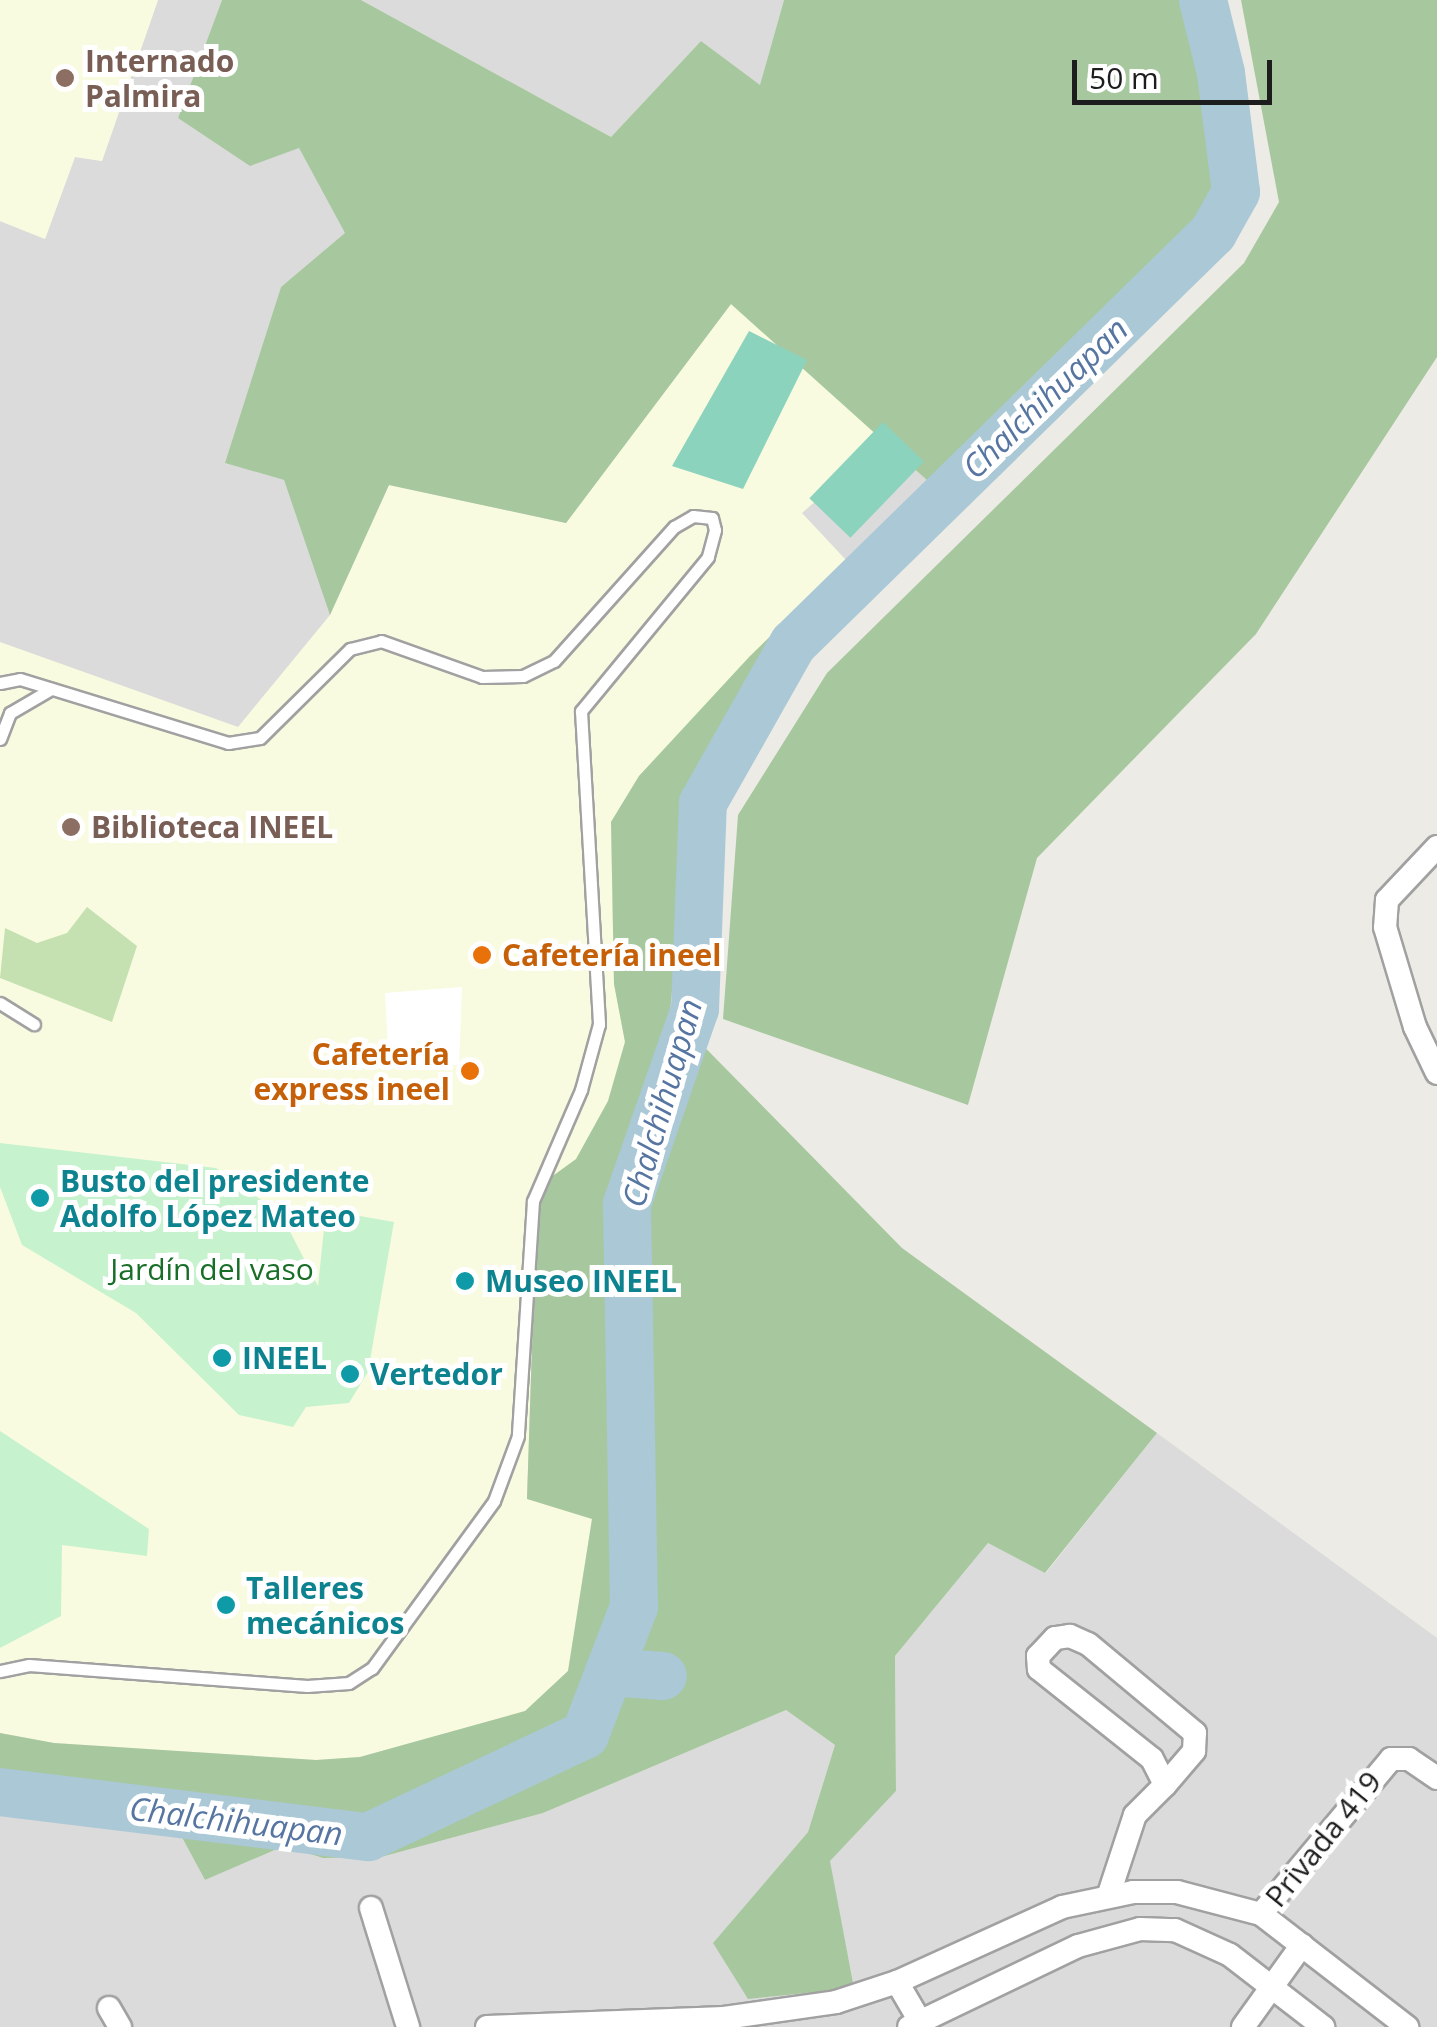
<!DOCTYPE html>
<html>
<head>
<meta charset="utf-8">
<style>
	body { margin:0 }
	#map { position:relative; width:1437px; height:2027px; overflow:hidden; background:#edebe5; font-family:"Open Sans",sans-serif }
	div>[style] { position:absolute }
	.residential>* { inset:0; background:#dbdbdb }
	.education>* { inset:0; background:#f9fbe0 }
	.grass>* { inset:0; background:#c5e1b1 }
	.forest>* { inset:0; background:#a7c89e }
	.park>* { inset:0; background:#c7f2ce }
	.pitch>* { inset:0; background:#8cd3bd; transform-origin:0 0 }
	.pier>* { inset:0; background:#fff }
	.river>* { height:48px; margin:-24px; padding:0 24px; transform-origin:24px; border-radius:24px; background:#aac8d6 }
	.roads { filter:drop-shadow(2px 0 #a1a1a1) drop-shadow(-2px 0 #a1a1a1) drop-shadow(0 2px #a1a1a1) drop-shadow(0 -2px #a1a1a1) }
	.lane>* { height:11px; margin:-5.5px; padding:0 5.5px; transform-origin:5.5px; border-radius:5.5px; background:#fff }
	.street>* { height:22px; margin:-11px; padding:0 11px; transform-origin:11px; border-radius:11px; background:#fff }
	.dots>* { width:28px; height:28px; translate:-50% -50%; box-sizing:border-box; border:5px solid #fff; border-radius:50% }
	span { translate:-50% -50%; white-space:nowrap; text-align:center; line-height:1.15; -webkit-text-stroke:10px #fff; paint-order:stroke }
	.education-label { font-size:30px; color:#785e54; font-weight:700 }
	.left { translate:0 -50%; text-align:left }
	.food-label { font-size:30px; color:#c56008; font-weight:700 }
	.right { translate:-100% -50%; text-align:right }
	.culture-label { font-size:30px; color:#0d838f; font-weight:700 }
	.park-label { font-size:30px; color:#196e27 }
	.street-label { font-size:30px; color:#1d1d1d }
	.water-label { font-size:32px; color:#5675a1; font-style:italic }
	.scale { position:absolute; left:1072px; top:60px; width:200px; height:45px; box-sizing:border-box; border:5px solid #1d1d1d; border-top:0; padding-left:12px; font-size:30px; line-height:35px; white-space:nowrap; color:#1d1d1d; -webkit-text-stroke:8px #fff; paint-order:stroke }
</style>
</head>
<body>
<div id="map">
	<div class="residential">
		<i style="clip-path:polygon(158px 0,222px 0,178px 118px,299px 148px,346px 234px,281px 287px,226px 463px,284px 480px,331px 613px,389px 485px,731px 304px,929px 482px,750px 656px,639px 776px,611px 822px,614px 984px,625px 1041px,536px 1223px,528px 1499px,491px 1723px,360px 1757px,0 1733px,0 221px,45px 239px,75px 157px,102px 161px)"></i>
		<i style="clip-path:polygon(361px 0,784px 0,760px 86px,701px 41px,611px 137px)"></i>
		<i style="clip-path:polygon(1157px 1433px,1437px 1638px,1437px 2027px,0 2027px,0 1814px,104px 1815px,178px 1830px,205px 1880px,284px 1846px,323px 1858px,381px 1857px,543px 1813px,786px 1710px,835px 1745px,808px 1832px,713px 1943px,854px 1987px,829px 1861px,896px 1791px,895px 1656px,988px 1543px,1046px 1573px)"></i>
	</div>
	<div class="education">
		<i style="clip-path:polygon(0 0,158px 0,102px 161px,75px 157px,45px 239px,0 221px)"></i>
		<i style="clip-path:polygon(731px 304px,884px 441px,802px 513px,846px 560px,639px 776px,611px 822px,614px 984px,625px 1041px,608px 1101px,576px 1160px,543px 1184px,536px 1223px,527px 1498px,592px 1518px,568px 1671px,526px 1711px,360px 1757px,316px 1760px,54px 1743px,0 1733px,0 642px,238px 727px,330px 615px,389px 485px,566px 523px)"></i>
	</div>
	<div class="grass">
		<i style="clip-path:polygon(87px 907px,137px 946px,112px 1022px,0 978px,5px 928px,37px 943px,67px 933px)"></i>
	</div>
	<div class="forest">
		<i style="clip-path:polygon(222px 0,361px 0,611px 137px,701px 41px,760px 85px,784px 0,1210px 0,1236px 192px,1207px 240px,874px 575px,727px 771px,693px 838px,683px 879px,670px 1012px,902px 1248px,1157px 1433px,1045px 1573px,988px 1543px,895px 1656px,896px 1791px,830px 1861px,854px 1988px,748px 1999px,713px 1943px,808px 1832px,835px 1745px,786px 1710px,543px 1813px,381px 1857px,323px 1858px,284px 1846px,205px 1880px,178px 1830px,104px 1815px,0 1814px,0 1733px,54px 1743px,316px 1760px,360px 1757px,525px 1711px,568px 1671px,592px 1519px,527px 1499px,536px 1223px,543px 1183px,576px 1159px,608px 1101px,625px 1042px,614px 984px,611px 822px,639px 776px,750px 656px,929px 482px,731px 304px,566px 523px,389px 485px,330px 615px,284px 480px,225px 463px,281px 287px,345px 233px,299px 148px,250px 166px,178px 118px)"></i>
		<i style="clip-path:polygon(1241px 0,1437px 0,1437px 357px,1256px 634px,1037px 858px,968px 1105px,723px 1019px,738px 815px,827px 673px,1244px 263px,1279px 202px)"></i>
	</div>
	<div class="park">
		<i style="clip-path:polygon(0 1143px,216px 1168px,281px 1214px,318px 1286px,326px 1210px,394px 1222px,368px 1372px,349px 1403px,306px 1407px,293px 1427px,239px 1415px,136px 1313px,22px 1245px,0 1187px)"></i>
		<i style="clip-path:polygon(0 1431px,149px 1529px,147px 1556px,62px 1545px,61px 1616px,0 1648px)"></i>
	</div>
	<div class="pitch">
		<i style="clip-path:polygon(749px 331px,807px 360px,743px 489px,672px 466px)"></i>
		<i style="left:883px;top:422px;width:57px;height:106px;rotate:44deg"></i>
	</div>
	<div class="pier">
		<i style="clip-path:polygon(462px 987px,459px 1065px,389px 1064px,385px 993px)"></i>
	</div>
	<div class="river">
		<i style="left:609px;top:1672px;width:54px;rotate:4.2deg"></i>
		<i style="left:0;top:1792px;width:371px;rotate:7deg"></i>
		<i style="left:368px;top:1837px;width:240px;rotate:-25.2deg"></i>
		<i style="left:585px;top:1735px;width:137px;rotate:-69.1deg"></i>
		<i style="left:634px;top:1607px;width:403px;rotate:-91deg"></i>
		<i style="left:627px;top:1204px;width:207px;rotate:-70.8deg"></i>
		<i style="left:695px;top:1009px;width:206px;rotate:-87.8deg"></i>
		<i style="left:703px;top:803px;width:183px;rotate:-60.5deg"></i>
		<i style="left:793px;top:644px;width:588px;rotate:-44.38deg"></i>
		<i style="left:1213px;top:233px;width:47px;rotate:-60.7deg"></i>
		<i style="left:1236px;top:192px;width:120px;rotate:-97.2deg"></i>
		<i style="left:1221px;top:73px;width:75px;rotate:-103.9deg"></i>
	</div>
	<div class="roads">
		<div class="lane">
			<i style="left:0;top:683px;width:20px;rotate:-11deg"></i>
			<i style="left:20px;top:679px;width:218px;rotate:17.1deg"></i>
			<i style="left:228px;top:743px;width:32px;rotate:-9deg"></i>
			<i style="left:260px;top:738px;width:127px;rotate:-44.7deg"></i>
			<i style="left:350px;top:649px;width:32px;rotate:-14deg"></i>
			<i style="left:381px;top:641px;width:107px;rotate:19.6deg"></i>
			<i style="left:482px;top:677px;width:41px;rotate:-1.4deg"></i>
			<i style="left:523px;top:676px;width:34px;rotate:-26deg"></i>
			<i style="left:554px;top:661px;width:180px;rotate:-48.2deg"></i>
			<i style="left:674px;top:527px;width:22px;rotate:-30deg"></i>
			<i style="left:693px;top:516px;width:19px;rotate:6deg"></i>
			<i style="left:712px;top:518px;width:12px;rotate:76deg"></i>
			<i style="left:715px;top:530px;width:28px;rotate:105deg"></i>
			<i style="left:708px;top:557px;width:200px;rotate:129.5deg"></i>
			<i style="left:581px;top:711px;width:314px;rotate:86.7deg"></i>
			<i style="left:599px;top:1024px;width:68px;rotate:105.3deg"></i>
			<i style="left:581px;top:1090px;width:121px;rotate:113.4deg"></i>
			<i style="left:533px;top:1201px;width:235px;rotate:93.7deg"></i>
			<i style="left:518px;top:1436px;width:69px;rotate:110.3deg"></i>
			<i style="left:494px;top:1501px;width:207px;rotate:126.1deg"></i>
			<i style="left:372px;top:1668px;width:27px;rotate:147deg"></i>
			<i style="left:349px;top:1683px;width:42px;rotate:175.9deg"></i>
			<i style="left:307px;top:1686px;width:279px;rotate:-175.7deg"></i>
			<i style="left:29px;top:1665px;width:30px;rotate:168deg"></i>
			<i style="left:0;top:739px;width:28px;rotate:-69deg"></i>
			<i style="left:10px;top:713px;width:48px;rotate:-30.3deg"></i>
			<i style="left:0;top:1003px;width:40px;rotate:32deg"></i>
		</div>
		<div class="street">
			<i style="left:1437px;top:847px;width:73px;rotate:133.3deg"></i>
			<i style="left:1387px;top:900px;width:27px;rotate:94deg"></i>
			<i style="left:1385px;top:927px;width:104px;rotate:73.3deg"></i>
			<i style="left:1415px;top:1027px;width:51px;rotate:64.4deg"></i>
			<i style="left:1108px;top:1897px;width:86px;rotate:-71.8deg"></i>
			<i style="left:1135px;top:1815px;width:42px;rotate:-45deg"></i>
			<i style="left:1165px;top:1785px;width:45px;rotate:-49.5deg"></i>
			<i style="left:1194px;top:1751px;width:18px;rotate:-87deg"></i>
			<i style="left:1195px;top:1733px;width:139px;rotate:-140.2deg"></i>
			<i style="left:1088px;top:1644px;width:20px;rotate:-156deg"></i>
			<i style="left:1070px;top:1636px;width:15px;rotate:172deg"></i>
			<i style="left:1055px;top:1638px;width:25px;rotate:133deg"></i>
			<i style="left:1038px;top:1656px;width:13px;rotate:86deg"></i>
			<i style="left:1039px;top:1669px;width:144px;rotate:38.5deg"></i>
			<i style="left:1152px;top:1759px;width:29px;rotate:63deg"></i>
			<i style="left:371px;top:1908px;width:125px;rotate:72.7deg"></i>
			<i style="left:1261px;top:1914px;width:202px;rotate:-50deg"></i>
			<i style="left:1391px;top:1759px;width:18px"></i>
			<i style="left:1409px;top:1759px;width:34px;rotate:34deg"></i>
			<i style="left:897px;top:1982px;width:48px;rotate:59.7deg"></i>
			<i style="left:109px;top:2008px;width:22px;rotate:60deg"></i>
			<i style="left:487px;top:2027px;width:237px;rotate:-2.2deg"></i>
			<i style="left:724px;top:2018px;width:113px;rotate:-8.1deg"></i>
			<i style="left:836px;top:2002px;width:64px;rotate:-18.2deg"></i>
			<i style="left:897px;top:1982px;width:181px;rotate:-24.4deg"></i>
			<i style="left:1062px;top:1907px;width:73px;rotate:-11.9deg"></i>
			<i style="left:1133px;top:1892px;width:44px"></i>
			<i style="left:1177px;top:1892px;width:87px;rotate:14.7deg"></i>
			<i style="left:1261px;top:1914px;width:185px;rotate:37.7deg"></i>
			<i style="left:909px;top:2027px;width:187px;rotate:-25.6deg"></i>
			<i style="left:1078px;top:1946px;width:64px;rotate:-15.3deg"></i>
			<i style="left:1140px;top:1929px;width:35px;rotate:2deg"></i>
			<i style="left:1175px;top:1930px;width:60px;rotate:24.4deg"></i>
			<i style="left:1230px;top:1955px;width:118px;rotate:37.7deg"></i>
			<i style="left:1243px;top:2027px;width:101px;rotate:-54.3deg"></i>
		</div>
	</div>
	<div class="dots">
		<i style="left:65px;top:78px;background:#8d6e63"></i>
		<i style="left:71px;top:827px;background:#8d6e63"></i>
		<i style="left:482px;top:955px;background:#e8710a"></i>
		<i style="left:470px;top:1071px;background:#e8710a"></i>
		<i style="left:40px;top:1198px;background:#0f9aa8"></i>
		<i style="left:465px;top:1281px;background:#0f9aa8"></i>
		<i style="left:222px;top:1358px;background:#0f9aa8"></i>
		<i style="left:350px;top:1374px;background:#0f9aa8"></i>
		<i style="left:226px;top:1605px;background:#0f9aa8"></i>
	</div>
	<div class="education-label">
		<span class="left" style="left:85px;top:78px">Internado<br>Palmira</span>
		<span class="left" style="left:91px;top:827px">Biblioteca INEEL</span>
	</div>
	<div class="food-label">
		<span class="left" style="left:502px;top:955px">Cafetería ineel</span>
		<span class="right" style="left:450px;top:1071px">Cafetería<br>express ineel</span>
	</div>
	<div class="culture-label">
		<span class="left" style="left:60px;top:1198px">Busto del presidente<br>Adolfo López Mateo</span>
		<span class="left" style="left:485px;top:1281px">Museo INEEL</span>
		<span class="left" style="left:242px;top:1358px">INEEL</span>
		<span class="left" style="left:370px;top:1374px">Vertedor</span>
		<span class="left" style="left:246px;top:1605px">Talleres<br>mecánicos</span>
	</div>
	<div class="park-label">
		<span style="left:212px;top:1269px">Jardín del vaso</span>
	</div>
	<div class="street-label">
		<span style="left:1323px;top:1839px;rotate:-51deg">Privada 419</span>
	</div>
	<div class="water-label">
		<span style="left:1045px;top:398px;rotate:-44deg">Chalchihuapan</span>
		<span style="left:662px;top:1103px;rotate:-74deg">Chalchihuapan</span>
		<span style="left:236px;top:1821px;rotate:7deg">Chalchihuapan</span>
	</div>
	<div class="scale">50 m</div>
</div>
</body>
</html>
